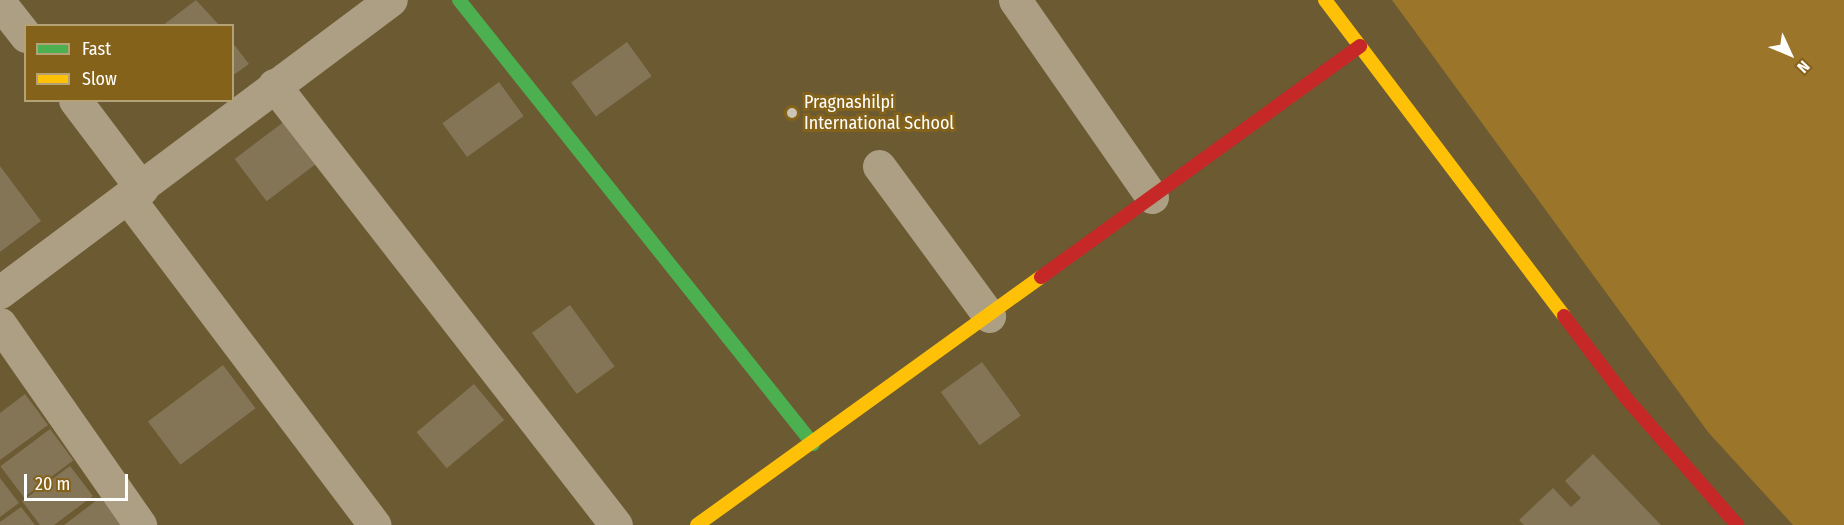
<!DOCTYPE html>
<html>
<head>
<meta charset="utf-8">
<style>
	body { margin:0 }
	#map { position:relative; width:1844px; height:525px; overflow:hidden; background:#6c5a32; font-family:"Fira Sans Condensed",sans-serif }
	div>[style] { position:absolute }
	.green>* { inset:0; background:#9a752a }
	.building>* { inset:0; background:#847557; transform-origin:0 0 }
	.street>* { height:33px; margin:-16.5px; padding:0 16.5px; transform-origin:16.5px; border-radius:16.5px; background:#ac9f84 }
	.fast>* { height:14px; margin:-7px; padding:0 7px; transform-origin:7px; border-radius:7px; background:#4caf50 }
	.slow>* { height:14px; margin:-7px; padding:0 7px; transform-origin:7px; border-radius:7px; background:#ffc107 }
	.jam>* { height:14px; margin:-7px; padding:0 7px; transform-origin:7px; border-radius:7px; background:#c62828 }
	.dots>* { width:16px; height:16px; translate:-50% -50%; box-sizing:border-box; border:3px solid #84621a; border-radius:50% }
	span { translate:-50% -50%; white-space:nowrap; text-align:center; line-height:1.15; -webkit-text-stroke:6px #84621a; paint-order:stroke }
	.poi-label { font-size:18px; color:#fff }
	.left { translate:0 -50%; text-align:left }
	.legend { position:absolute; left:24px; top:24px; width:210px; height:78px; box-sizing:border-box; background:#84621a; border:2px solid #b5a176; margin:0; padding:8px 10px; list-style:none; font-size:18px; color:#fff }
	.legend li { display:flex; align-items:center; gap:12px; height:30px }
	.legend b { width:30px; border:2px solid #b5a176 }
	.north { position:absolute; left:1760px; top:24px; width:60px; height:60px; -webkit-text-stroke:4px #84621a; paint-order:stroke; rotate:134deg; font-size:16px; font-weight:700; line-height:24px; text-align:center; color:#fff }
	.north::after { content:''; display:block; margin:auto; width:21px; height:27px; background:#fff; clip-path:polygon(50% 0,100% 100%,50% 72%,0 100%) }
	.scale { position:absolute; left:24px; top:474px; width:104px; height:27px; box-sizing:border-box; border:3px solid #fff; border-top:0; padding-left:8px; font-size:18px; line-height:21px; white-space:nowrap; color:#fff; -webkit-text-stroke:4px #84621a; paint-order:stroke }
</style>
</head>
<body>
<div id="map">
	<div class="green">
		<i style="clip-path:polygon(1392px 0,1844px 0,1844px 525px,1793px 525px,1708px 432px)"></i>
	</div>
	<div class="building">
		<i style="clip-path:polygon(196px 0,220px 26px,162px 26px)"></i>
		<i style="clip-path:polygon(232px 42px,249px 64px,232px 76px)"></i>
		<i style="left:627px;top:42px;width:42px;height:69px;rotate:54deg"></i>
		<i style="left:499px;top:82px;width:42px;height:70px;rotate:54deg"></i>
		<i style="left:289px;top:118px;width:53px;height:68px;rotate:53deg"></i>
		<i style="clip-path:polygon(0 166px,41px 221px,0 252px)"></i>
		<i style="left:570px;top:305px;width:76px;height:47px;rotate:54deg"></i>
		<i style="left:982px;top:362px;width:66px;height:51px;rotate:54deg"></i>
		<i style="left:223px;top:365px;width:54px;height:94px;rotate:53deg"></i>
		<i style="left:474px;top:384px;width:47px;height:75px;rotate:50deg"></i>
		<i style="clip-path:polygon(25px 394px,48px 425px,0 460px,0 413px)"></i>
		<i style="left:50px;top:429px;width:39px;height:62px;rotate:53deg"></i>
		<i style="clip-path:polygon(1593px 454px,1661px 525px,1524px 525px,1519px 520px,1553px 488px,1571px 507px,1581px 498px,1565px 481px)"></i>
		<i style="clip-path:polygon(70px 466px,93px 496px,54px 525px,40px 525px,22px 501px)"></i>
		<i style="clip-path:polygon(0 478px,19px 503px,0 517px)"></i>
		<i style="clip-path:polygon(101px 497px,122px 525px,64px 525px)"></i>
		<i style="clip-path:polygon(21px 507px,35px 525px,0 525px,0 522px)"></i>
	</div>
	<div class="street">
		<i style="left:1015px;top:0;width:240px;rotate:55.2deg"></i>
		<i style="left:0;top:3px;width:42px;rotate:51.8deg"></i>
		<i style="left:274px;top:85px;width:557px;rotate:52.14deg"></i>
		<i style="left:75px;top:100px;width:111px;rotate:53deg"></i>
		<i style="left:879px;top:166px;width:186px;rotate:53.7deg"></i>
		<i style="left:129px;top:199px;width:408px;rotate:53deg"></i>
		<i style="left:0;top:292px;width:488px;rotate:-36.8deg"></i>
		<i style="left:0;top:324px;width:245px;rotate:55.1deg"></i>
	</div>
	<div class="fast">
		<i style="left:459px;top:0;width:568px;rotate:51.43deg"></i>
	</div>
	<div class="slow">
		<i style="left:1325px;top:0;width:396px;rotate:52.9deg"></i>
		<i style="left:697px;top:525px;width:424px;rotate:-35.8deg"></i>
	</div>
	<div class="jam">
		<i style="left:1041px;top:277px;width:394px;rotate:-35.9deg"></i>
		<i style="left:1564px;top:316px;width:103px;rotate:52.9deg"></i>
		<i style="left:1626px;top:398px;width:169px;rotate:48.8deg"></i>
	</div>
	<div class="dots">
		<i style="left:792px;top:113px;background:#ccc5b7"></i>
	</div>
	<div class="poi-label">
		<span class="left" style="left:804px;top:113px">Pragnashilpi<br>International School</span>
	</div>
	<ul class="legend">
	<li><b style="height:8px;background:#4caf50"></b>Fast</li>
	<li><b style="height:8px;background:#ffc107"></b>Slow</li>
	</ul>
	<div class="north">N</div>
	<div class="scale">20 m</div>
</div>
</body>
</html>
